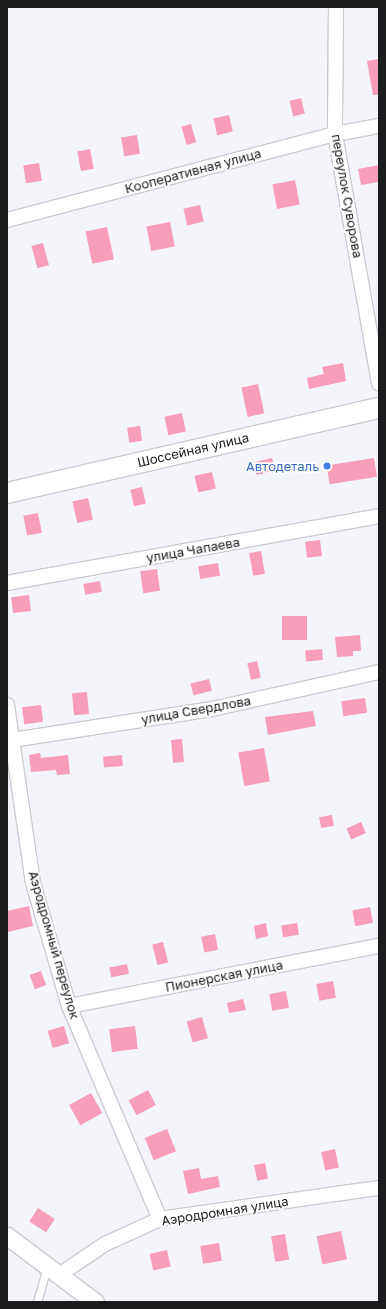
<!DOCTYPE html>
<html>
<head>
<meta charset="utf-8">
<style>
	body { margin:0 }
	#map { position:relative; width:386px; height:1309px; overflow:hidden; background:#f3f5fb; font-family:"Golos Text",sans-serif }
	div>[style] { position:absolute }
	.building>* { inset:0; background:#f89dba; transform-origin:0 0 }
	.roads { filter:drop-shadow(1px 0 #caccd2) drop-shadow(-1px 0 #caccd2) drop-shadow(0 1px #caccd2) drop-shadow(0 -1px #caccd2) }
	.service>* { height:7px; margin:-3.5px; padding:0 3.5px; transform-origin:3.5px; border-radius:3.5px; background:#fff }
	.minor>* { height:14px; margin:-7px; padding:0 7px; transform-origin:7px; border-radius:7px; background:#fff }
	.tertiary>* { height:17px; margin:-8.5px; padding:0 8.5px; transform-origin:8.5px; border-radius:8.5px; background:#fff }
	.secondary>* { height:20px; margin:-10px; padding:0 10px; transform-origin:10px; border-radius:10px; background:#fff }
	.dots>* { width:11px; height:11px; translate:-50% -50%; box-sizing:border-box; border:2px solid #fff; border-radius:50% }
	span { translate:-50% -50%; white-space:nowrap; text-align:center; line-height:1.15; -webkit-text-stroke:3.5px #fff; paint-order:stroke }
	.street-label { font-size:13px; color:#1b1c1e }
	.shop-label { font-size:13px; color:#366cbe }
	.right { translate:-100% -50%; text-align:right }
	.frame { position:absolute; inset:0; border:8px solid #1b1c1e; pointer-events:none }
</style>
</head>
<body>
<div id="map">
	<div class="building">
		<i style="clip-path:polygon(379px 59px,379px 95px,373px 95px,367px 61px)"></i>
		<i style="left:301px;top:98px;width:16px;height:12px;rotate:76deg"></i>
		<i style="left:229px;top:115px;width:17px;height:16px;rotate:77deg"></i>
		<i style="left:191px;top:124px;width:19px;height:10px;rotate:74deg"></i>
		<i style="left:137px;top:135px;width:19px;height:16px;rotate:81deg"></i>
		<i style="left:90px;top:149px;width:20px;height:13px;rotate:79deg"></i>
		<i style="left:39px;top:163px;width:18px;height:16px;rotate:81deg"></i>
		<i style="clip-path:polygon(379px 165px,379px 182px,361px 185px,358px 169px)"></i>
		<i style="left:295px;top:180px;width:25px;height:23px;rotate:79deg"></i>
		<i style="left:200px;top:205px;width:17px;height:17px;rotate:77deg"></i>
		<i style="left:170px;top:222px;width:25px;height:24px;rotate:79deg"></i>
		<i style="left:107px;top:227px;width:33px;height:22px;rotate:78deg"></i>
		<i style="left:43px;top:243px;width:23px;height:12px;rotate:75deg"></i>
		<i style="clip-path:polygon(343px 363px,346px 381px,309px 389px,307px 378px,324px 374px,322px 367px)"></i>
		<i style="left:258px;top:384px;width:30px;height:17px;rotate:78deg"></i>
		<i style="left:182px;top:413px;width:19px;height:18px;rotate:78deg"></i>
		<i style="left:140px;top:426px;width:15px;height:13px;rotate:82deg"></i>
		<i style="left:272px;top:458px;width:13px;height:19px;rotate:77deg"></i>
		<i style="left:374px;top:458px;width:19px;height:48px;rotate:81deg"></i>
		<i style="left:212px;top:472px;width:17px;height:18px;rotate:77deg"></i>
		<i style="left:142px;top:487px;width:17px;height:12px;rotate:77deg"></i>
		<i style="left:88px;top:498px;width:22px;height:16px;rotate:77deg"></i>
		<i style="left:38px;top:513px;width:20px;height:15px;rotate:79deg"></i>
		<i style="left:320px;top:540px;width:16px;height:15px;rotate:83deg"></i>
		<i style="left:261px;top:551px;width:23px;height:12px;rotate:80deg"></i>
		<i style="left:218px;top:563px;width:13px;height:20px;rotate:81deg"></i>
		<i style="left:157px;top:569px;width:22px;height:17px;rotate:82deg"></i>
		<i style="left:100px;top:581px;width:11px;height:17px;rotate:80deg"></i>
		<i style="left:29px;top:595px;width:16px;height:18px;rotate:83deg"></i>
		<i style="left:282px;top:616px;width:25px;height:24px"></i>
		<i style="clip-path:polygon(360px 635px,361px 651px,353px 651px,353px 656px,337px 657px,335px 637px)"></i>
		<i style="left:322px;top:649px;width:11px;height:17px;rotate:85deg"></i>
		<i style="left:257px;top:661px;width:17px;height:10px;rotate:77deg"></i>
		<i style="left:209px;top:679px;width:12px;height:19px;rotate:76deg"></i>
		<i style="left:87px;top:692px;width:22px;height:15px;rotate:85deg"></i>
		<i style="left:365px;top:698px;width:15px;height:24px;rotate:82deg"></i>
		<i style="left:41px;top:705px;width:17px;height:19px;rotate:83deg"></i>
		<i style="clip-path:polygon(313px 711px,316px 726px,268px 735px,265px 717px)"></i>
		<i style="left:182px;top:739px;width:23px;height:11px;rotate:85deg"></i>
		<i style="left:264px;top:748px;width:34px;height:26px;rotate:80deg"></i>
		<i style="clip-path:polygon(40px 753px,41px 758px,68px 755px,70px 774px,57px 775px,56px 770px,31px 772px,29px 755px)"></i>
		<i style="left:122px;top:755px;width:11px;height:19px;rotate:85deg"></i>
		<i style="left:332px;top:815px;width:11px;height:13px;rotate:80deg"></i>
		<i style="left:361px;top:822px;width:12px;height:16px;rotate:66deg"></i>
		<i style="clip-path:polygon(29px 906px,33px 926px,8px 932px,7px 911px)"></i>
		<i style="left:370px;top:907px;width:16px;height:18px;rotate:79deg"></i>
		<i style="clip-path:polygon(266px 923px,268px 936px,256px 939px,254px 926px)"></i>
		<i style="left:297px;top:923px;width:12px;height:16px;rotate:81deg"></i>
		<i style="left:215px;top:934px;width:16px;height:14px;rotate:79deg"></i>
		<i style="left:163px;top:942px;width:21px;height:11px;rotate:76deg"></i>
		<i style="left:127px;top:964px;width:10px;height:18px;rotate:79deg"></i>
		<i style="left:41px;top:971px;width:15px;height:12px;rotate:70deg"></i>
		<i style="left:333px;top:981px;width:17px;height:17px;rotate:80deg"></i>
		<i style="left:286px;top:991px;width:17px;height:17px;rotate:80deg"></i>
		<i style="clip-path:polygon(243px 999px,246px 1010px,229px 1013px,227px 1003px)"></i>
		<i style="left:202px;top:1017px;width:22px;height:16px;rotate:74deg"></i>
		<i style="left:64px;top:1026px;width:18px;height:17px;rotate:74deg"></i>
		<i style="left:135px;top:1026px;width:23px;height:26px;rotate:83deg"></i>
		<i style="left:148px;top:1090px;width:17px;height:22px;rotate:62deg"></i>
		<i style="left:91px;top:1093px;width:23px;height:25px;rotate:61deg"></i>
		<i style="left:167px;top:1129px;width:24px;height:24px;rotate:68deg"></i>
		<i style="left:335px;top:1149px;width:19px;height:14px;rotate:78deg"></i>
		<i style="left:265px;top:1163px;width:16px;height:11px;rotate:79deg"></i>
		<i style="clip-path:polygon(199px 1168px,201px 1179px,218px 1176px,220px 1187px,188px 1194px,183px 1171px)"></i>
		<i style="left:38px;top:1208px;width:20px;height:16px;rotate:33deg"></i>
		<i style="left:341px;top:1231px;width:29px;height:25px;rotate:78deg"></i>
		<i style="left:285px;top:1234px;width:26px;height:14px;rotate:81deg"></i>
		<i style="left:219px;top:1243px;width:18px;height:19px;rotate:81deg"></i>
		<i style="left:167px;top:1250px;width:17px;height:18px;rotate:77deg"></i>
	</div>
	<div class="roads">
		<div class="service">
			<i style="left:37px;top:1302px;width:35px;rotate:-74deg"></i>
		</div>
		<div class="minor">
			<i style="left:336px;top:7px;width:127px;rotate:90.5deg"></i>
			<i style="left:335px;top:134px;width:253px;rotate:80deg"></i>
			<i style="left:7px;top:220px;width:339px;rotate:-14.7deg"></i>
			<i style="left:335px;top:134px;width:45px;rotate:-10.3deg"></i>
			<i style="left:7px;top:583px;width:378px;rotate:-10.2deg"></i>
			<i style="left:7px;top:705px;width:180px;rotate:81.7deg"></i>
			<i style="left:33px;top:883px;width:128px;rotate:73.7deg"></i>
			<i style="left:69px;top:1006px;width:232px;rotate:66.9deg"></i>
			<i style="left:12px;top:740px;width:202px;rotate:-8.8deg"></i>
			<i style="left:212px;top:709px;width:171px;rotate:-12.5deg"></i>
			<i style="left:69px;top:1006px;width:316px;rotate:-11deg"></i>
			<i style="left:59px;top:1275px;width:55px;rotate:-34deg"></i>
			<i style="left:105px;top:1244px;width:60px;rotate:-24.4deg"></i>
			<i style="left:160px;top:1219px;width:221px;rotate:-8.1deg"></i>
		</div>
		<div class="tertiary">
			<i style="left:7px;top:1236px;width:110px;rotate:36.9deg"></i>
		</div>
		<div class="secondary">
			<i style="left:7px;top:493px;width:382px;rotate:-12.9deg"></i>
		</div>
	</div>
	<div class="dots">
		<i style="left:327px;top:466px;background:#3f7fe0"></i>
	</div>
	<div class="street-label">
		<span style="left:193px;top:171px;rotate:-15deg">Кооперативная улица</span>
		<span style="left:347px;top:196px;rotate:80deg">переулок Суворова</span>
		<span style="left:193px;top:450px;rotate:-13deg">Шоссейная улица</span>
		<span style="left:193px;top:550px;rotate:-10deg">улица Чапаева</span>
		<span style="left:196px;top:710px;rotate:-10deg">улица Свердлова</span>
		<span style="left:54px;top:945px;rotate:74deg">Аэродромный переулок</span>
		<span style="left:224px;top:976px;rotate:-11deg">Пионерская улица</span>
		<span style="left:225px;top:1211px;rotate:-9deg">Аэродромная улица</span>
	</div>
	<div class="shop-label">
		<span class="right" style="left:319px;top:466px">Автодеталь</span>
	</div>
	<div class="frame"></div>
</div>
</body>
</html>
